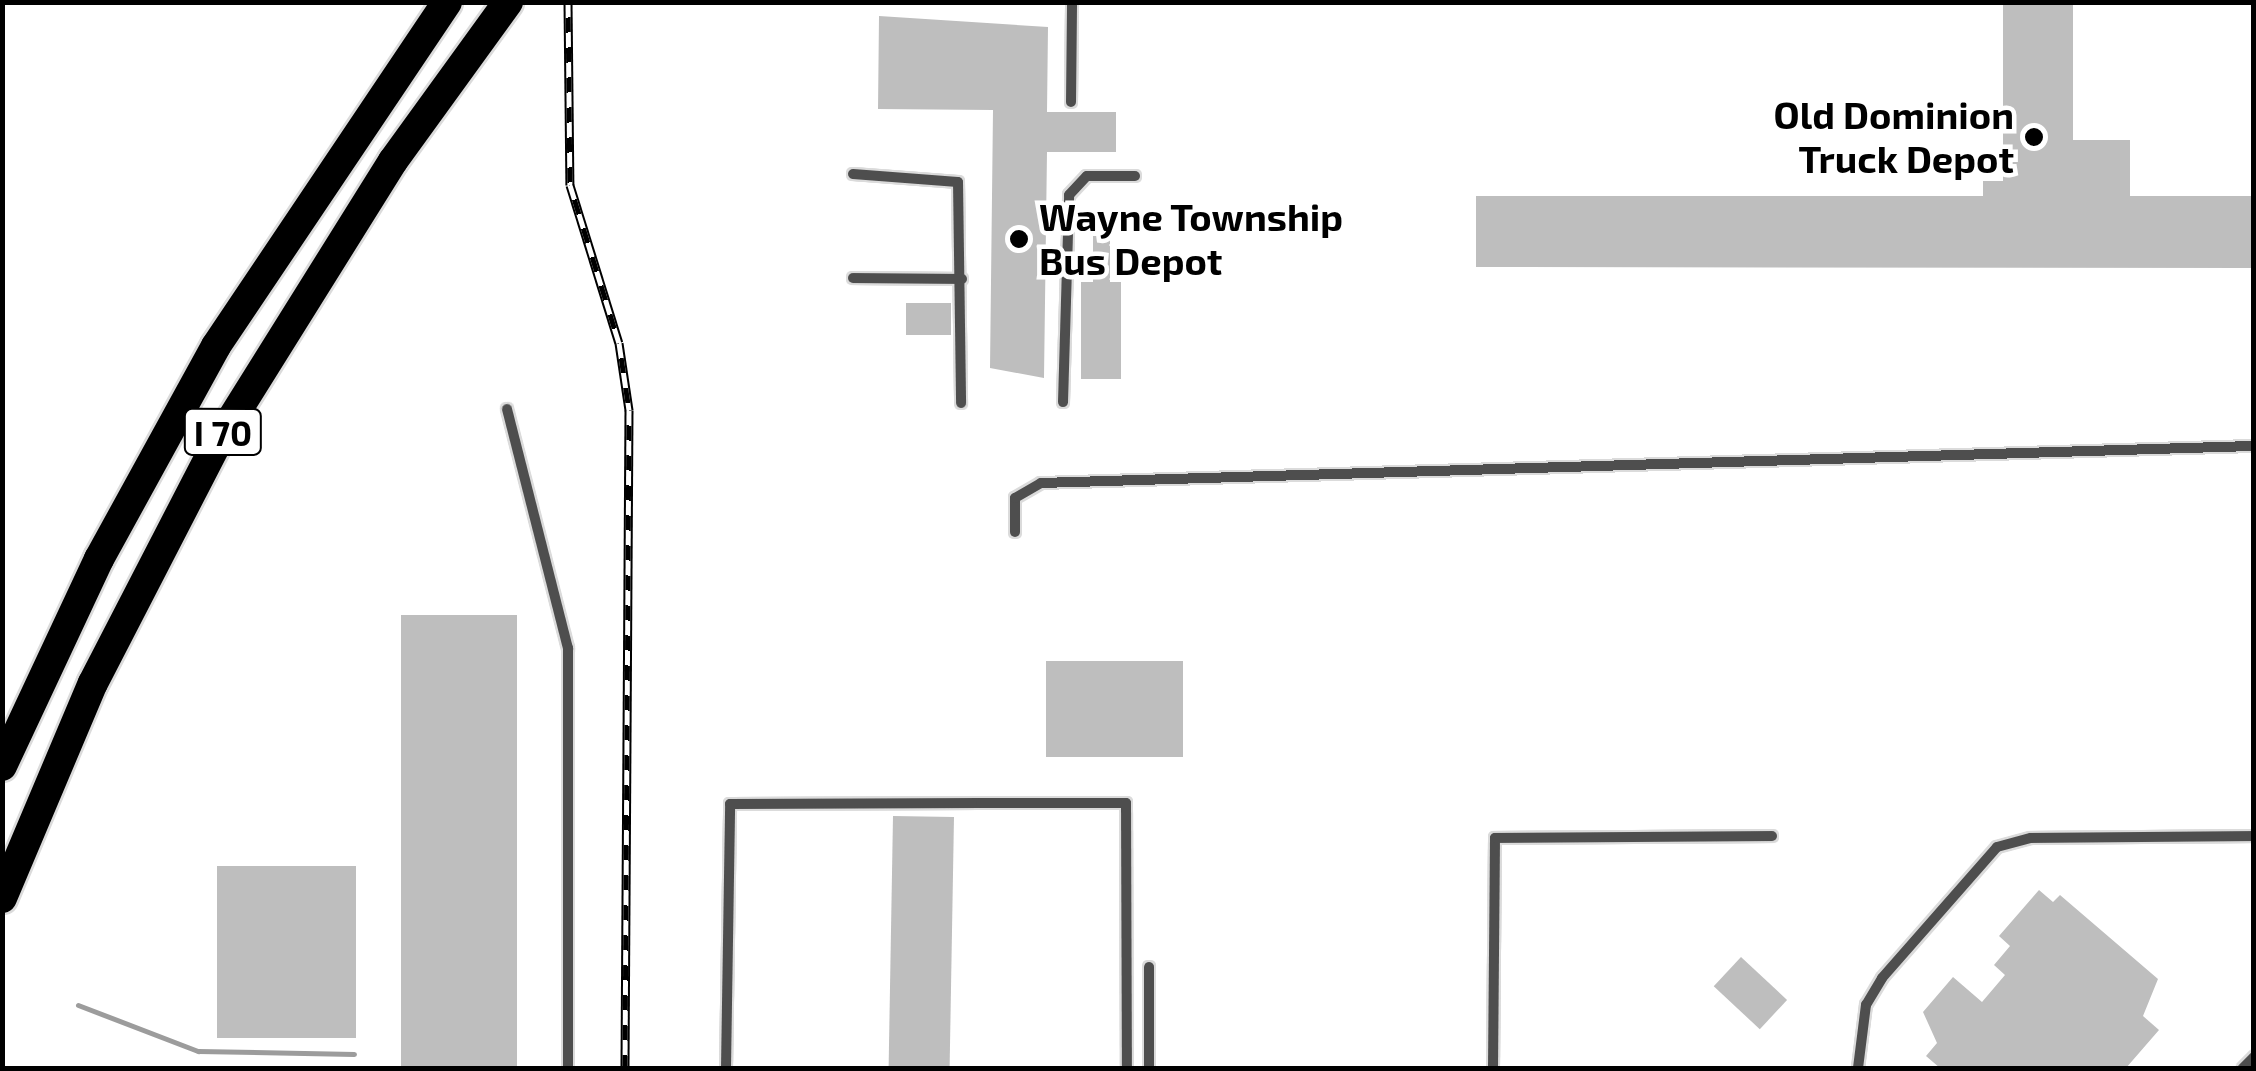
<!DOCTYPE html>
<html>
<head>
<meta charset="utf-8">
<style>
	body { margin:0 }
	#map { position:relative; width:2256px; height:1071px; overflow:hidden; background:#fff; font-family:"Exo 2",sans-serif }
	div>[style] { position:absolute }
	.stream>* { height:5px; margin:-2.5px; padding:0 2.5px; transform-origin:2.5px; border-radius:2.5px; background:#9c9c9c }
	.building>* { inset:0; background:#bebebe; transform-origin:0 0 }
	.roads { filter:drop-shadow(2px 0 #dbdbdb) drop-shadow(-2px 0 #dbdbdb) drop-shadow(0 2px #dbdbdb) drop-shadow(0 -2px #dbdbdb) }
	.lane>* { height:10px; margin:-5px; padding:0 5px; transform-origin:5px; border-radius:5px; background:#4e4e4e }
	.highway>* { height:30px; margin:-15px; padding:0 15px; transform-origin:15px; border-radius:15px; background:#000 }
	.rail>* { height:9px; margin-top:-4.5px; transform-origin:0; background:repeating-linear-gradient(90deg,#fff 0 15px,#000 0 30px); box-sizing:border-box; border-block:2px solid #000 }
	.dots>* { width:28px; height:28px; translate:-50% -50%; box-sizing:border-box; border:5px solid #fff; border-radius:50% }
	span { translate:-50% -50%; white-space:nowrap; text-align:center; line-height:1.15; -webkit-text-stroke:9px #fff; paint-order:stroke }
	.shield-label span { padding:2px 8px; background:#fff; border:2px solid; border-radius:8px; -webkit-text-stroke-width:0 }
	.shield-label { font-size:35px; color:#000; font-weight:700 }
	.poi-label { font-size:38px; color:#000; font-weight:700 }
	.right { translate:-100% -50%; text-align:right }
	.left { translate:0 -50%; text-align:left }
	.frame { position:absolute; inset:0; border:5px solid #000; pointer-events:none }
</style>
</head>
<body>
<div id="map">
	<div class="stream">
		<i style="left:78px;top:1005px;width:129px;rotate:21deg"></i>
		<i style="left:198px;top:1051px;width:156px;rotate:1.1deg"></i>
	</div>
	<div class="building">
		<i style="clip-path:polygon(2003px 2px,2073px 2px,2073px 140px,2130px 140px,2130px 196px,2254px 196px,2254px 268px,1476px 267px,1476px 196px,1983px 196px,1983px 181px,2003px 181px)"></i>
		<i style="clip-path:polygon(879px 16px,1048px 27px,1047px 112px,1116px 112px,1116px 152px,1047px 152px,1044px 378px,990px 368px,993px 110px,878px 109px)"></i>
		<i style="clip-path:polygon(1093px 236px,1110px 236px,1110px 282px,1121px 282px,1121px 379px,1081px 379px,1081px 282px,1093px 282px)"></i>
		<i style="left:906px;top:303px;width:45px;height:32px"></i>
		<i style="left:401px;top:615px;width:116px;height:453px"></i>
		<i style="left:1046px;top:661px;width:137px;height:96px"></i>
		<i style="left:893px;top:816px;width:61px;height:252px;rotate:1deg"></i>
		<i style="left:217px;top:866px;width:139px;height:172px"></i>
		<i style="clip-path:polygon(2039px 890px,2053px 902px,2060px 895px,2158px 979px,2143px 1016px,2159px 1030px,2126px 1068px,1940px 1068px,1926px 1056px,1937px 1043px,1923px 1012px,1953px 977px,1982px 1002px,2005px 975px,1994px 965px,2010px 946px,1999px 936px)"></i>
		<i style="left:1741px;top:957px;width:63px;height:40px;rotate:43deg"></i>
	</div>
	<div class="roads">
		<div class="lane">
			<i style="left:1071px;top:102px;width:100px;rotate:-89.4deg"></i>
			<i style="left:853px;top:174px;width:105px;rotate:4.4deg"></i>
			<i style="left:958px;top:182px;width:221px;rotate:89.2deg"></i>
			<i style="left:853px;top:278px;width:109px;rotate:0.5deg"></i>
			<i style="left:1063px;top:402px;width:207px;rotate:-88.3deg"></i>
			<i style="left:1069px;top:195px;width:26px;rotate:-47deg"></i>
			<i style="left:1087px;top:176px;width:48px"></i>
			<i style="left:507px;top:409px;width:247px;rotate:75.7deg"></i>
			<i style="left:568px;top:648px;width:420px;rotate:90deg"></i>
			<i style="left:1015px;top:532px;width:34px;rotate:-90deg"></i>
			<i style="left:1015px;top:498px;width:30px;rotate:-30deg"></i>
			<i style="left:1041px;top:483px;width:1214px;rotate:-1.75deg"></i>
			<i style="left:1149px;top:967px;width:101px;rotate:90deg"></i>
			<i style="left:726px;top:1068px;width:264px;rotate:-89.1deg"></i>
			<i style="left:730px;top:804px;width:251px;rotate:-0.2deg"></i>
			<i style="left:981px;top:803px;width:145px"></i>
			<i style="left:1126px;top:803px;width:265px;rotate:89.8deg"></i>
			<i style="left:1493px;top:1068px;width:230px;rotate:-89.5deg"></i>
			<i style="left:1495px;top:838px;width:277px;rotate:-0.4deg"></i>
			<i style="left:1858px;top:1068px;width:64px;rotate:-82.8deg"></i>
			<i style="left:1866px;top:1005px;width:31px;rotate:-59deg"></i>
			<i style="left:1882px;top:978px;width:174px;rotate:-48.7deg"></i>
			<i style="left:1997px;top:847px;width:35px;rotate:-15deg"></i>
			<i style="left:2031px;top:838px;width:223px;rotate:-0.5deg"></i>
			<i style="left:2243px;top:1068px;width:16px;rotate:-45deg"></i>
		</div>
		<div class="highway">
			<i style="left:2px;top:766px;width:229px;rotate:-64.9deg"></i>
			<i style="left:99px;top:559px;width:243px;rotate:-61.2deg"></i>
			<i style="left:216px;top:346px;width:414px;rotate:-56.1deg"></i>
			<i style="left:2px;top:898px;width:233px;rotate:-67.1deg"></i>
			<i style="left:93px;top:683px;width:272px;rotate:-62.7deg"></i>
			<i style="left:218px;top:441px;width:330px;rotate:-58deg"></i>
			<i style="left:393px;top:161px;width:196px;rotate:-54.1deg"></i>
		</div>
	</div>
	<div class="rail">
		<i style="left:568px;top:2px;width:183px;rotate:89.4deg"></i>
		<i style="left:570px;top:185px;width:165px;rotate:72.8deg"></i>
		<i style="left:619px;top:343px;width:68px;rotate:81.5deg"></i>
		<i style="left:629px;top:410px;width:658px;rotate:90.35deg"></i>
	</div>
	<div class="dots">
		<i style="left:2034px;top:137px;background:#000"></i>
		<i style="left:1019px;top:239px;background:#000"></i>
	</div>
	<div class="shield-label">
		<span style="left:223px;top:432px">I 70</span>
	</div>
	<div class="poi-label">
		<span class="right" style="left:2014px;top:137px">Old Dominion<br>Truck Depot</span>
		<span class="left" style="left:1039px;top:239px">Wayne Township<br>Bus Depot</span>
	</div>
	<div class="frame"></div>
</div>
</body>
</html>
